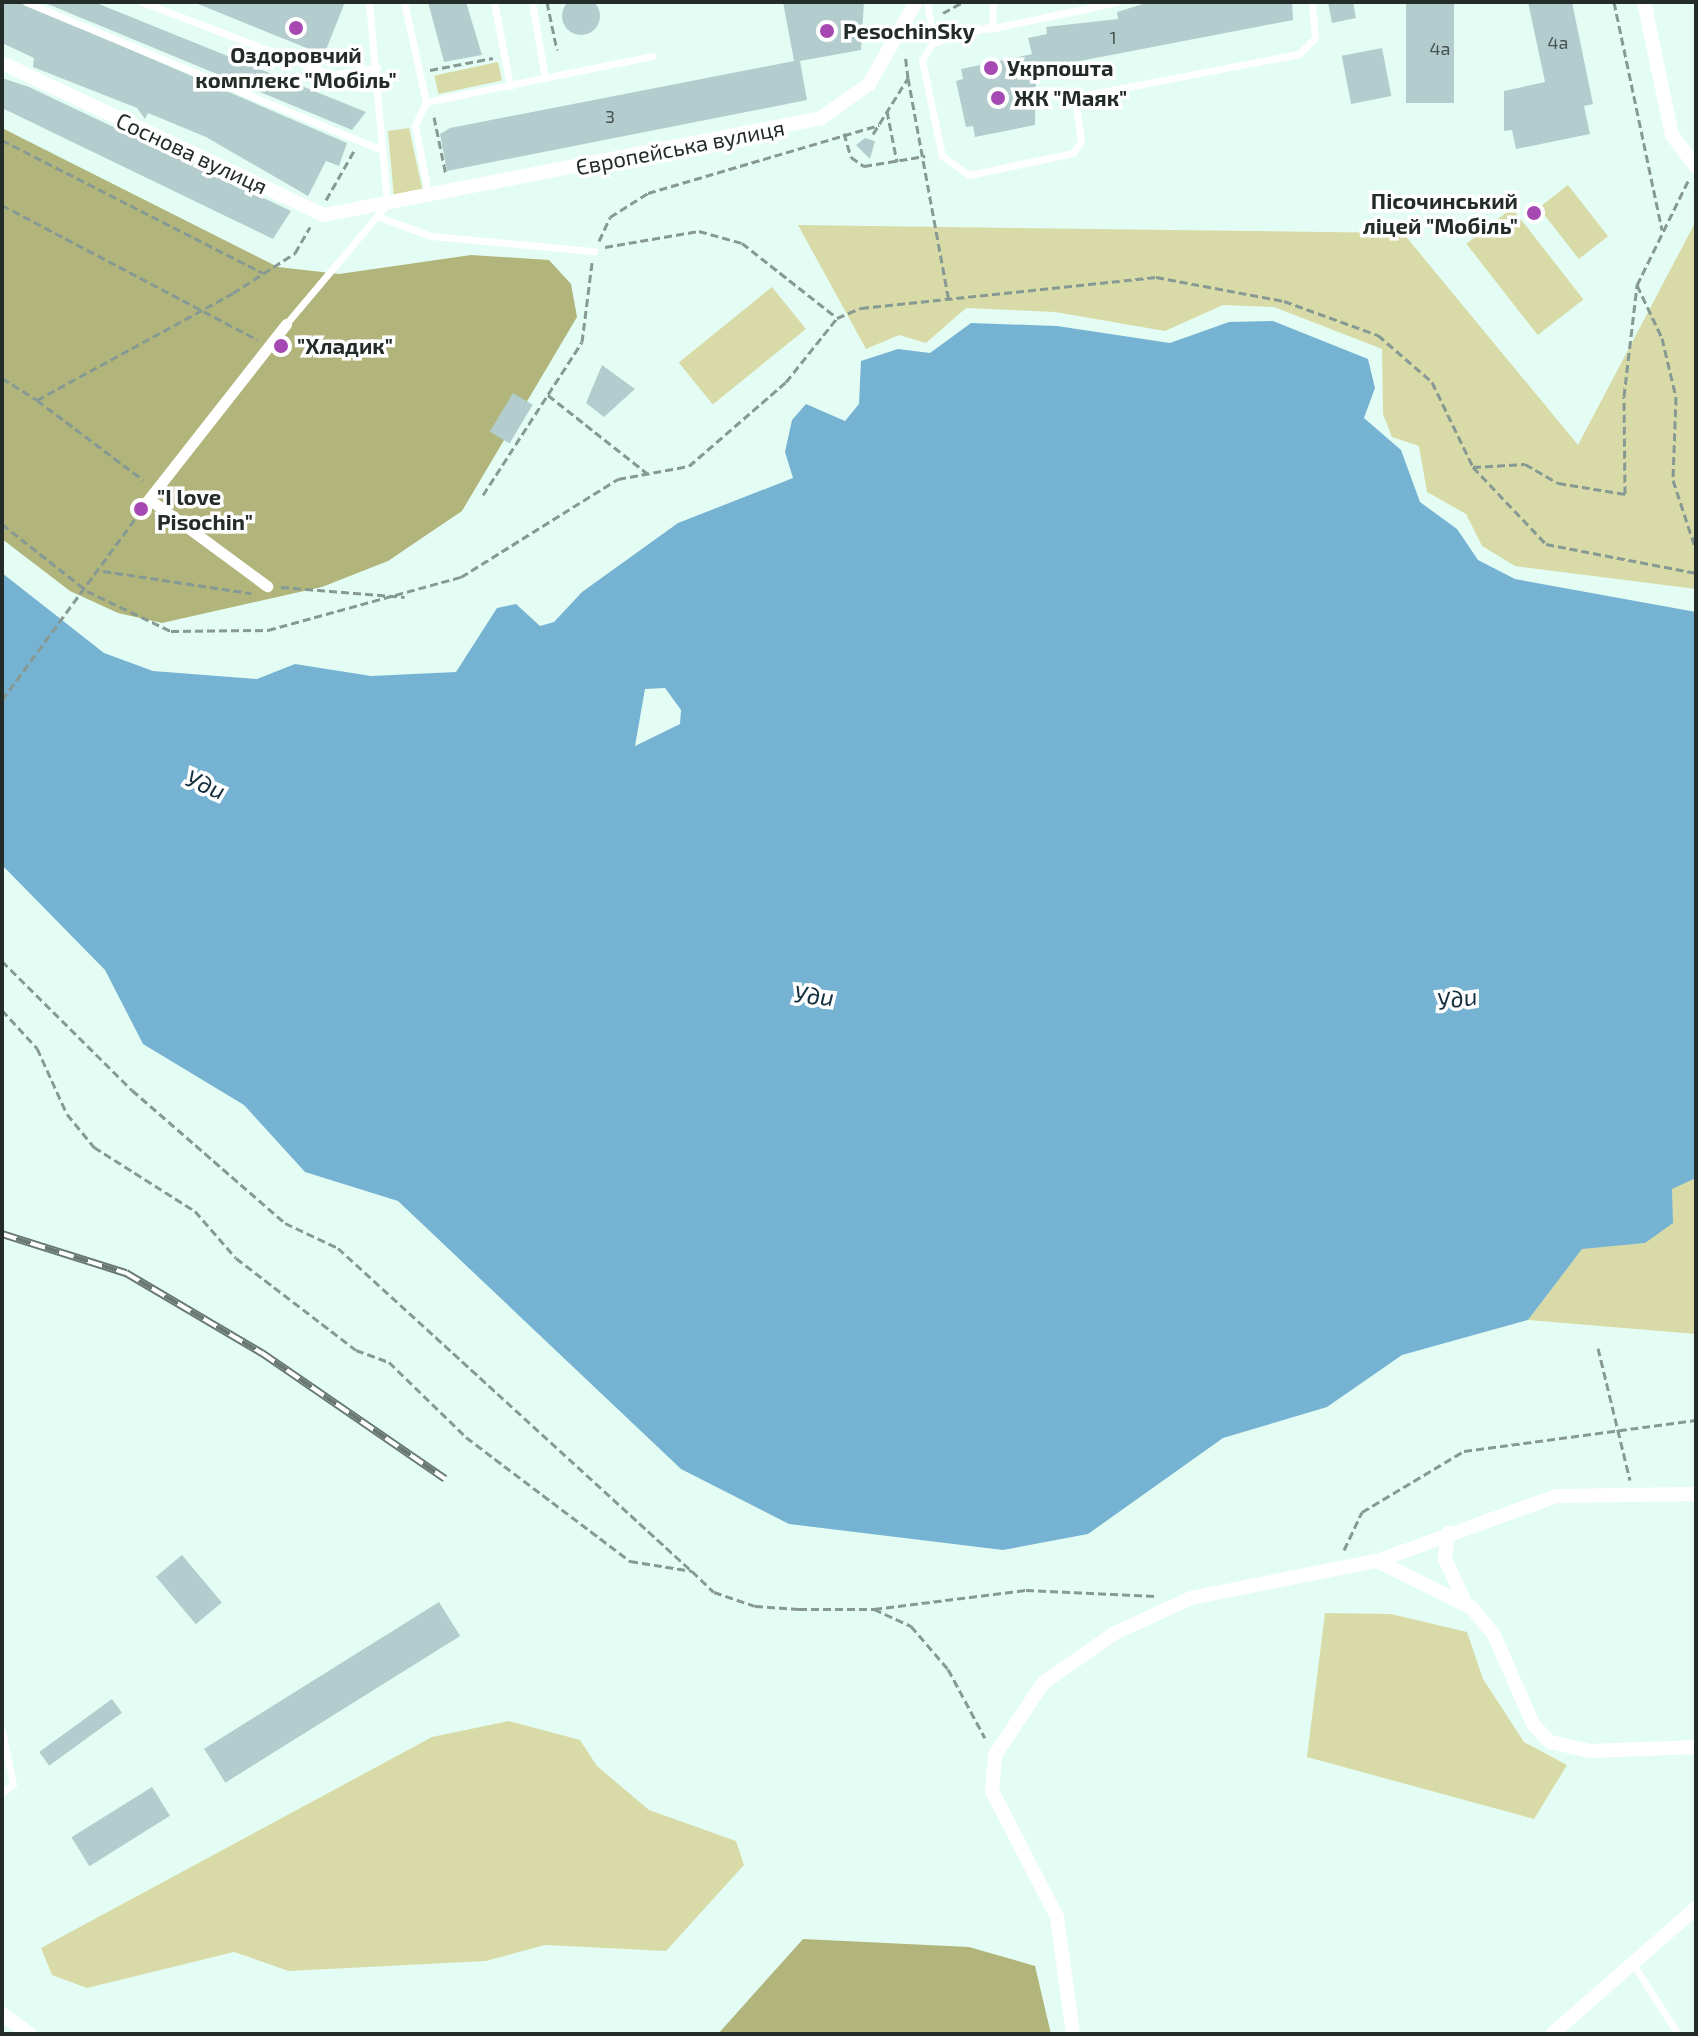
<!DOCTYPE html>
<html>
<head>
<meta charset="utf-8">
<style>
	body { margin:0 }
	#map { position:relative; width:1698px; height:2036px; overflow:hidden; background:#e4fdf4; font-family:"Exo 2",sans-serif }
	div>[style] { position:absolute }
	.green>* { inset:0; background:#d8dba7; transform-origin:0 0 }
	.forest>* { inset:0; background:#b1b57b }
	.water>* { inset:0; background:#76b3d3 }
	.building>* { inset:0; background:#b3cdcf; transform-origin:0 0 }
	.round { border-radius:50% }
	.path>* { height:3px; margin-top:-1.5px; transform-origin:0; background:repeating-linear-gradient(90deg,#879993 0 8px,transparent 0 12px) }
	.service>* { height:7px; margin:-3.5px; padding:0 3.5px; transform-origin:3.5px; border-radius:3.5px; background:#fff }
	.pedestrian>* { height:11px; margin:-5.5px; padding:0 5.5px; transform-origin:5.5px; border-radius:5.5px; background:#fff }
	.minor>* { height:14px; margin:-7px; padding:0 7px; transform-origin:7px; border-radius:7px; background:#fff }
	.rail>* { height:8px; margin-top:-4px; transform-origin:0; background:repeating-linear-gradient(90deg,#fff 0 15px,#697873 0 30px); box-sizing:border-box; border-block:2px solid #697873 }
	.dots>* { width:22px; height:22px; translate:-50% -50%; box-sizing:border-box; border:4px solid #fff; border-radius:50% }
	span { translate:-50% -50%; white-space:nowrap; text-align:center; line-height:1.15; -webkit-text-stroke:7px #fff; paint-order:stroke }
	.number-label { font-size:18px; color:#475452 }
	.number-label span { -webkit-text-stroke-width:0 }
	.poi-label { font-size:22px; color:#232c29; font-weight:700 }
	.left { translate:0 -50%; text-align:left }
	.right { translate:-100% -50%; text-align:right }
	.street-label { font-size:22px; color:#232c29 }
	.water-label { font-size:24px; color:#132f3e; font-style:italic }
	.frame { position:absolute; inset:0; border:4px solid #232c29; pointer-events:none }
</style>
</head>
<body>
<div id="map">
	<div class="green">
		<i style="left:498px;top:62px;width:19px;height:65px;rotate:78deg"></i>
		<i style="clip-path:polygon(409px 128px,423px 192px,394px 198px,388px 131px)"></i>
		<i style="left:1568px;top:185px;width:65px;height:37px;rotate:52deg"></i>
		<i style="left:1512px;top:208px;width:116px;height:58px;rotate:52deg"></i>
		<i style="clip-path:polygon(1696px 221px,1696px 589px,1515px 566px,1482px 546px,1466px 514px,1427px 492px,1419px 446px,1392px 437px,1383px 414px,1382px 349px,1274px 307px,1223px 305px,1165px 331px,1055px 312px,966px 308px,926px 343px,899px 335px,866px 349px,798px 225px,1403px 233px,1578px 445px)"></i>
		<i style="left:772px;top:287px;width:54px;height:120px;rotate:51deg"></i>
		<i style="clip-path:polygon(1696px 1178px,1696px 1334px,1528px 1320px,1582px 1248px,1645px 1243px,1672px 1188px)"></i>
		<i style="clip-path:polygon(1325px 1613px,1391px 1614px,1467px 1632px,1483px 1679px,1524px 1742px,1567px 1765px,1534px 1819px,1307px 1757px)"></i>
		<i style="clip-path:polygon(509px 1721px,580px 1740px,597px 1766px,649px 1810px,736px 1841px,744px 1865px,666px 1951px,545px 1945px,486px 1961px,289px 1971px,234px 1952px,87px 1988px,52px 1975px,41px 1948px,115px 1908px,432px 1737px)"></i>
	</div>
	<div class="forest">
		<i style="clip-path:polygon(2px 128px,278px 267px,339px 274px,471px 255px,549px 260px,571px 284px,577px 317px,462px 511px,388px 561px,322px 587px,162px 623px,118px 613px,70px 591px,2px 539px)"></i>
		<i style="clip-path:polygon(803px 1939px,969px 1947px,1035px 1966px,1051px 2034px,718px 2034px)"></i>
	</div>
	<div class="water">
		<i style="clip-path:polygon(evenodd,1273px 321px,1368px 359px,1375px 388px,1364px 418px,1401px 450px,1420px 502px,1457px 529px,1478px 560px,1515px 579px,1696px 612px,1696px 1178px,1672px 1189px,1673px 1223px,1645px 1243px,1582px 1249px,1528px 1320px,1402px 1355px,1327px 1407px,1223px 1438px,1088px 1534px,1003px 1550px,789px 1524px,681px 1469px,398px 1201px,305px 1172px,244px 1105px,143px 1044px,105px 970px,2px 865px,2px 573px,104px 653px,153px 671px,257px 679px,295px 664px,371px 676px,456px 672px,497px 608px,516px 604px,540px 626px,554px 622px,582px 592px,678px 523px,793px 478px,785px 452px,792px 420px,806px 404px,845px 421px,859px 404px,861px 361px,898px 349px,930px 353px,971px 323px,1057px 326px,1170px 343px,1229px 322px,1273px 321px,665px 688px,681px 710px,680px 724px,635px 746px,645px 689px,665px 688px)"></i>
	</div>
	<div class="building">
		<i class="round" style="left:562px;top:-3px;width:38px;height:38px"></i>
		<i style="clip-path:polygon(2px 2px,20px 2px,347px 143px,339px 166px,326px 161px,308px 196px,206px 137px,148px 113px,145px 119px,137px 108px,33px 67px,34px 58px,2px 43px)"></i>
		<i style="clip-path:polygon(43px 2px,94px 2px,366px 112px,352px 130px)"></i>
		<i style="clip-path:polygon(193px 2px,345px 2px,324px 55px)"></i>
		<i style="clip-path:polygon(428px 2px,466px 2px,482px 55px,444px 62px)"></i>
		<i style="clip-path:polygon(783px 2px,864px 2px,861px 50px,800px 61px,807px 100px,447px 171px,440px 134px,450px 128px,794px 61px)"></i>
		<i style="clip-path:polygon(1292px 2px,1293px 20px,1054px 66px,1036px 74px,1035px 125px,975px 137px,973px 126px,966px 127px,956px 81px,963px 79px,961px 69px,1032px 54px,1028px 38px,1047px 34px,1046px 27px,1118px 19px,1117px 12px,1146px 3px)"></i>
		<i style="clip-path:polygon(1328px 2px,1353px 2px,1356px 18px,1332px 23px)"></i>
		<i style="left:1406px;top:2px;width:48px;height:101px"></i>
		<i style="clip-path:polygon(1528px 2px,1572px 2px,1593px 104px,1584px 106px,1590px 134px,1516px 149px,1512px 130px,1504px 131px,1504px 91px,1545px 82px)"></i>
		<i style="left:1382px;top:48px;width:49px;height:41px;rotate:79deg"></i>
		<i style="clip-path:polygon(2px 78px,29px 87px,291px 211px,273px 239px,2px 108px)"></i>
		<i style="clip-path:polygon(865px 138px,875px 141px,870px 159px,856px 145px)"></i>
		<i style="clip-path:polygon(602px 365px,635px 389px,604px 417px,586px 403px)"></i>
		<i style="left:513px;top:393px;width:23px;height:45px;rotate:31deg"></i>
		<i style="left:182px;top:1555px;width:62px;height:34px;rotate:50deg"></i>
		<i style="left:439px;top:1602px;width:40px;height:277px;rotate:58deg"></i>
		<i style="left:112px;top:1699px;width:17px;height:90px;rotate:54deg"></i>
		<i style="left:152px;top:1787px;width:34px;height:95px;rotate:58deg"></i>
	</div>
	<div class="path">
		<i style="left:547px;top:2px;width:49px;rotate:78.2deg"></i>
		<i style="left:1614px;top:2px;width:233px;rotate:78.1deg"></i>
		<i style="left:943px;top:13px;width:23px;rotate:-29deg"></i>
		<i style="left:430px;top:70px;width:64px;rotate:-10.8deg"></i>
		<i style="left:908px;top:78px;width:228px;rotate:79.6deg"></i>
		<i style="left:887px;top:111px;width:52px;rotate:78.9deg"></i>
		<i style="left:434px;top:117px;width:59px;rotate:78.3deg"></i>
		<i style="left:844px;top:133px;width:25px;rotate:74deg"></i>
		<i style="left:851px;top:157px;width:16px;rotate:35deg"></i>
		<i style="left:864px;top:166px;width:62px;rotate:-9.3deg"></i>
		<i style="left:873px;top:134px;width:66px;rotate:-58deg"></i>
		<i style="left:908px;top:78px;width:23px;rotate:-97deg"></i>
		<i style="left:2px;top:140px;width:293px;rotate:27deg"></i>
		<i style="left:1688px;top:181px;width:116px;rotate:116.1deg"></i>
		<i style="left:1637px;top:285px;width:59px;rotate:64.7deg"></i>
		<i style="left:1662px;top:338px;width:61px;rotate:76.7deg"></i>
		<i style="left:1676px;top:397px;width:83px;rotate:92.1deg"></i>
		<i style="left:1673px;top:480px;width:74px;rotate:71.8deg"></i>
		<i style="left:326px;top:200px;width:56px;rotate:-60.3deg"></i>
		<i style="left:2px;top:205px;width:289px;rotate:27.8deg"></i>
		<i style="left:599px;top:241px;width:26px;rotate:-65deg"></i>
		<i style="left:610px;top:217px;width:45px;rotate:-32.3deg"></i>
		<i style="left:648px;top:193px;width:241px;rotate:-16.4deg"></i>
		<i style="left:605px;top:247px;width:95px;rotate:-9.7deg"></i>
		<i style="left:699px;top:231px;width:45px;rotate:15.6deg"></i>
		<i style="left:742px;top:243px;width:120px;rotate:38.2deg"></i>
		<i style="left:2px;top:378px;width:41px;rotate:32.2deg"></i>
		<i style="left:37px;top:400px;width:223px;rotate:-28.6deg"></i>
		<i style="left:233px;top:293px;width:74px;rotate:-32.8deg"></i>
		<i style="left:295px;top:253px;width:30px;rotate:-60deg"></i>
		<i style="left:548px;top:395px;width:127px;rotate:38.3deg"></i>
		<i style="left:37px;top:400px;width:133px;rotate:37deg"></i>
		<i style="left:1473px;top:467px;width:52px;rotate:-3.3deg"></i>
		<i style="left:1525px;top:464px;width:38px;rotate:30deg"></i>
		<i style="left:1558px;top:483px;width:68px;rotate:9.3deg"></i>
		<i style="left:1625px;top:494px;width:98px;rotate:-90.6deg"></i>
		<i style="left:1624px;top:396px;width:112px;rotate:-83.3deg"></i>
		<i style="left:483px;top:495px;width:182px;rotate:-57.1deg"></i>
		<i style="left:582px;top:342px;width:80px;rotate:-82.8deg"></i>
		<i style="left:2px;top:524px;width:108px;rotate:38.2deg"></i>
		<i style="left:87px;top:591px;width:93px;rotate:25.5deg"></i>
		<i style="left:171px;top:631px;width:97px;rotate:-0.6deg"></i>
		<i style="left:268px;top:630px;width:200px;rotate:-15.4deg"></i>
		<i style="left:461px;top:577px;width:185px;rotate:-32deg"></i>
		<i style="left:618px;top:479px;width:72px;rotate:-10.4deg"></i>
		<i style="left:689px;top:466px;width:128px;rotate:-40.9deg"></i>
		<i style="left:786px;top:382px;width:82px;rotate:-51.4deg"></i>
		<i style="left:837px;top:318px;width:26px;rotate:-23deg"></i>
		<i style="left:861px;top:308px;width:297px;rotate:-6deg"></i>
		<i style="left:1156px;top:277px;width:130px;rotate:10.6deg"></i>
		<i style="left:1284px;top:301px;width:100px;rotate:19.9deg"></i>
		<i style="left:1378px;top:335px;width:72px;rotate:41deg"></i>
		<i style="left:1432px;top:382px;width:94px;rotate:64.2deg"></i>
		<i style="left:1473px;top:467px;width:106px;rotate:46.5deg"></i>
		<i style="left:1546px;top:544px;width:153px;rotate:10.9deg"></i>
		<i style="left:103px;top:571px;width:150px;rotate:8.5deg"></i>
		<i style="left:281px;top:587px;width:124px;rotate:4.6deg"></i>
		<i style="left:2px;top:700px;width:225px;rotate:-53.7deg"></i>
		<i style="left:2px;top:961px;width:183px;rotate:44.8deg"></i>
		<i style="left:132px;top:1090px;width:203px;rotate:41deg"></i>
		<i style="left:285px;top:1223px;width:59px;rotate:25.3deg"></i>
		<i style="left:338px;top:1248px;width:479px;rotate:42.4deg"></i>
		<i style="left:2px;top:1010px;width:52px;rotate:47.4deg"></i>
		<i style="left:37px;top:1048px;width:72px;rotate:65.6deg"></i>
		<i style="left:67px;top:1114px;width:43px;rotate:50.7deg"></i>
		<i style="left:94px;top:1147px;width:120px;rotate:32.4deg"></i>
		<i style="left:195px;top:1211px;width:62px;rotate:48.9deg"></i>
		<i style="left:236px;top:1258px;width:151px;rotate:37.5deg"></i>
		<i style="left:356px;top:1350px;width:35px;rotate:20deg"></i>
		<i style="left:389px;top:1362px;width:107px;rotate:44.2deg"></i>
		<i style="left:466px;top:1437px;width:206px;rotate:37.1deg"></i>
		<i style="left:630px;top:1561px;width:63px;rotate:9.2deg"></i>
		<i style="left:692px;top:1571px;width:30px;rotate:44deg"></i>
		<i style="left:714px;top:1592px;width:43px;rotate:18.9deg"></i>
		<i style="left:755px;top:1606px;width:44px;rotate:3.9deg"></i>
		<i style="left:799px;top:1609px;width:75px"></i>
		<i style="left:874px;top:1609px;width:153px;rotate:-7.1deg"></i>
		<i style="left:1026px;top:1590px;width:130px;rotate:2.6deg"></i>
		<i style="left:1598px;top:1348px;width:136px;rotate:76.4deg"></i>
		<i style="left:1344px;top:1550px;width:42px;rotate:-64.7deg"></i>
		<i style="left:1362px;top:1512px;width:119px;rotate:-30.9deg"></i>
		<i style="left:1464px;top:1451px;width:234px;rotate:-7.6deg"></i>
		<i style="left:874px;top:1609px;width:41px;rotate:24.7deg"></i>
		<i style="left:911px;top:1626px;width:57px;rotate:49.3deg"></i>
		<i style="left:948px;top:1669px;width:78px;rotate:61.8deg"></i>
	</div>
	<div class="service">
		<i style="left:26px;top:2px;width:386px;rotate:22.6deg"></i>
		<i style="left:142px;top:2px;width:204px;rotate:20.9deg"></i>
		<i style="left:333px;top:75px;width:45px;rotate:-10.3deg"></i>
		<i style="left:404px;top:2px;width:102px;rotate:77.6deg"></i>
		<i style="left:494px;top:2px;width:86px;rotate:79.2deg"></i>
		<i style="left:532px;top:2px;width:77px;rotate:80.3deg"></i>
		<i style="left:927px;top:2px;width:41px;rotate:80.1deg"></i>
		<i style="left:993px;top:2px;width:24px;rotate:92deg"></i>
		<i style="left:992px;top:26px;width:62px;rotate:164.2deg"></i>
		<i style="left:932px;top:43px;width:20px;rotate:120deg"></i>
		<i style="left:922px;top:60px;width:98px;rotate:78.2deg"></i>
		<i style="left:942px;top:156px;width:33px;rotate:35deg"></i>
		<i style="left:969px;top:175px;width:106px;rotate:-11.9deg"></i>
		<i style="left:1073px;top:153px;width:14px;rotate:-56deg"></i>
		<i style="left:1081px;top:141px;width:36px;rotate:-98deg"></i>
		<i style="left:1076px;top:105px;width:14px;rotate:-45deg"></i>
		<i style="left:1086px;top:95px;width:217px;rotate:-10.9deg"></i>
		<i style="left:1299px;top:54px;width:23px;rotate:-45deg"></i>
		<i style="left:1315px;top:38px;width:36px;rotate:-95deg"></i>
		<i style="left:989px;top:29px;width:131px;rotate:-11.9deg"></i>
		<i style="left:428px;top:194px;width:70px;rotate:-100.7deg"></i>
		<i style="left:415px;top:125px;width:25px;rotate:-64deg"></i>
		<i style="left:426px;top:102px;width:231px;rotate:-11.5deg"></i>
		<i style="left:379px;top:217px;width:55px;rotate:20.1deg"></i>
		<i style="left:431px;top:236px;width:164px;rotate:5.3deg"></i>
		<i style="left:286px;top:324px;width:157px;rotate:-49.9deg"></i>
		<i style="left:387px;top:204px;width:203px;rotate:-95.1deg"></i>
		<i style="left:2px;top:1731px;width:54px;rotate:78.3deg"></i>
		<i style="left:13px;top:1784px;width:14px;rotate:141deg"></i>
		<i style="left:1633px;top:1964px;width:83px;rotate:57.3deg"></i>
	</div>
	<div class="pedestrian">
		<i style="left:149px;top:499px;width:147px;rotate:36.4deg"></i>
		<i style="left:141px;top:509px;width:235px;rotate:-51.9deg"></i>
	</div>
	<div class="minor">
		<i style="left:1644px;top:2px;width:136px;rotate:78.1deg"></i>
		<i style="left:1672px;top:135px;width:40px;rotate:53deg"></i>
		<i style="left:2px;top:63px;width:356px;rotate:25.3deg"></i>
		<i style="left:324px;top:215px;width:506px;rotate:-11.04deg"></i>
		<i style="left:821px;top:118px;width:59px;rotate:-35.3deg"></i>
		<i style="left:869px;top:84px;width:95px;rotate:-60.2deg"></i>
		<i style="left:1448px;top:1533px;width:26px;rotate:97deg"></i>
		<i style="left:1445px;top:1559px;width:45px;rotate:65.1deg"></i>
		<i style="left:1377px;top:1561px;width:106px;rotate:26.3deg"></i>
		<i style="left:1472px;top:1608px;width:35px;rotate:51deg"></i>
		<i style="left:1494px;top:1635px;width:97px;rotate:66.3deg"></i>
		<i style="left:1533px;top:1724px;width:25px;rotate:47deg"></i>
		<i style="left:1550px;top:1742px;width:41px;rotate:12.7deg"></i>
		<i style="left:1590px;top:1751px;width:106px;rotate:-2.2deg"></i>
		<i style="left:2px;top:2014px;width:34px;rotate:36deg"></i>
		<i style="left:1073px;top:2034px;width:118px;rotate:-97.8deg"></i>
		<i style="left:1057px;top:1917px;width:142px;rotate:-117.3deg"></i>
		<i style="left:992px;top:1791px;width:36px;rotate:-85deg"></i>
		<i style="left:995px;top:1755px;width:87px;rotate:-56.3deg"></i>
		<i style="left:1043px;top:1683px;width:88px;rotate:-34.8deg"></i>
		<i style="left:1115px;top:1633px;width:84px;rotate:-24.7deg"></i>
		<i style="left:1191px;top:1598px;width:190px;rotate:-11.3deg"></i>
		<i style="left:1377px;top:1561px;width:191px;rotate:-19.9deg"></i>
		<i style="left:1557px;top:1496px;width:139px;rotate:-0.8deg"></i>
		<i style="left:1552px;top:2034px;width:191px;rotate:-41.2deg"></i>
	</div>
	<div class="rail">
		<i style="left:2px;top:1234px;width:130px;rotate:17.5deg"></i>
		<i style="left:126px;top:1273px;width:158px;rotate:30.5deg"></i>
		<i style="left:262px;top:1353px;width:222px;rotate:34.5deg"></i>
	</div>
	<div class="dots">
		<i style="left:296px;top:28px;background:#a649b3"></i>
		<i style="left:827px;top:31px;background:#a649b3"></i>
		<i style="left:991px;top:68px;background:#a649b3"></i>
		<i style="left:998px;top:98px;background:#a649b3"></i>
		<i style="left:1534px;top:213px;background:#a649b3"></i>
		<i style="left:281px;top:346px;background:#a649b3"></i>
		<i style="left:141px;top:509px;background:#a649b3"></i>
	</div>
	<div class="number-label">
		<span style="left:1113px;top:37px">1</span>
		<span style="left:1558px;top:42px">4а</span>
		<span style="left:1440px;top:48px">4а</span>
		<span style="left:610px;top:116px">3</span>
	</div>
	<div class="poi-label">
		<span class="left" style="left:843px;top:31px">PesochinSky</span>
		<span style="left:296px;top:67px">Оздоровчий<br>комплекс "Мобіль"</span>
		<span class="left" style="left:1007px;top:68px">Укрпошта</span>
		<span class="left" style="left:1014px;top:98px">ЖК "Маяк"</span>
		<span class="right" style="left:1518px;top:213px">Пісочинський<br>ліцей "Мобіль"</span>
		<span class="left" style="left:297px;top:346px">"Хладик"</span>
		<span class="left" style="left:157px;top:509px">"I love<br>Pisochin"</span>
	</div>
	<div class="street-label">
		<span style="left:680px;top:147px;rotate:-11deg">Європейська вулиця</span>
		<span style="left:192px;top:153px;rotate:25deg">Соснова вулиця</span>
	</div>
	<div class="water-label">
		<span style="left:206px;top:784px;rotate:23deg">Уди</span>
		<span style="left:814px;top:995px;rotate:6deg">Уди</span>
		<span style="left:1457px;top:998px;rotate:-8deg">Уди</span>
	</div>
	<div class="frame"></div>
</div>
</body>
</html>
